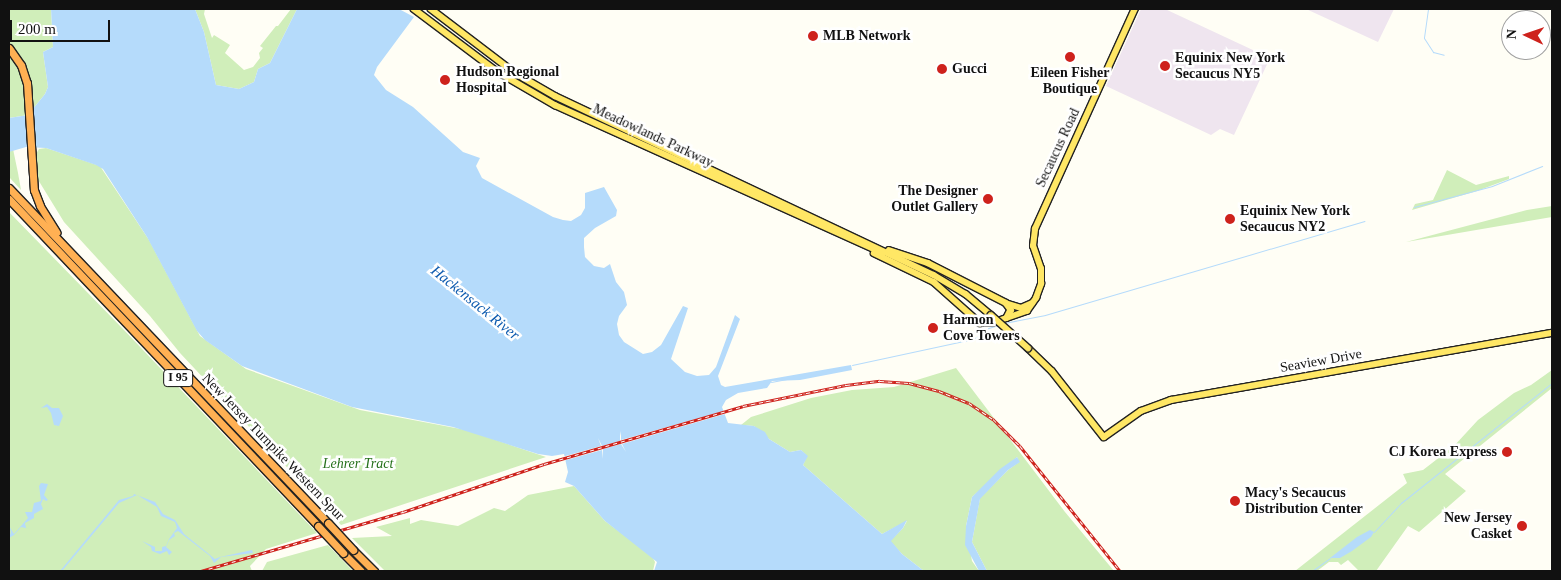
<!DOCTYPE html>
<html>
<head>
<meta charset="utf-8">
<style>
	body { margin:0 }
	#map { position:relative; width:1561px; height:580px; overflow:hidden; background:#fffef5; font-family:"Times New Roman",serif }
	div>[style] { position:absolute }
	.industrial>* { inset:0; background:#efe5ef }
	.green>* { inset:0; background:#d0eeba }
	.water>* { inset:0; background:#b5dbfb }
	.pier>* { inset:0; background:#fffef5 }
	.stream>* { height:1px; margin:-0.5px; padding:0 0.5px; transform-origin:0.5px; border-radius:0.5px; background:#b5dbfb }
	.roads { filter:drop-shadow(1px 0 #222) drop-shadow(-1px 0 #222) drop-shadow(0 1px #222) drop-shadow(0 -1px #222) }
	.major>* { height:5.5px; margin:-2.75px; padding:0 2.75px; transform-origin:2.75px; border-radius:2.75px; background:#ffe765 }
	.highway>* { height:7px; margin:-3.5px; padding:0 3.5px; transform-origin:3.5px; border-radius:3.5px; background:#ffb053 }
	.rail>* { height:3px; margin-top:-1.5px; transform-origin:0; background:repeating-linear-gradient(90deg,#fff 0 4px,#ce221c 0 8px); box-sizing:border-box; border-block:1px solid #ce221c }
	.bridges { filter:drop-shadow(1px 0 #222) drop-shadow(-1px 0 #222) drop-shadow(0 1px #222) drop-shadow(0 -1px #222) }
	.major-bridge>* { height:5.5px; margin:-2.75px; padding:0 2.75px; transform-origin:2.75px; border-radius:2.75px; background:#ffe765 }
	.highway-bridge>* { height:7px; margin:-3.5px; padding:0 3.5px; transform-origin:3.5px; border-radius:3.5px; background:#ffb053 }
	.dots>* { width:14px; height:14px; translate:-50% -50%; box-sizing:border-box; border:2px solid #fff; border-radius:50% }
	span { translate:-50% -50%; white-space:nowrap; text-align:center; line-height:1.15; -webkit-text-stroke:5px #fff; paint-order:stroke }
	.shield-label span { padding:1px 4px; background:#fff; border:1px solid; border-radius:4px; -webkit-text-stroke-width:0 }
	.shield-label { font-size:12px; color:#111; font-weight:700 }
	.poi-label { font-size:14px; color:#111; font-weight:700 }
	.left { translate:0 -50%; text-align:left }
	.right { translate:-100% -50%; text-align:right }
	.street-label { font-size:14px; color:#111 }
	.park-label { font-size:14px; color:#25701a; font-style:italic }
	.water-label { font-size:15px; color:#0e5baf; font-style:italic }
	.frame { position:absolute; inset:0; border:10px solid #111; pointer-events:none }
	.north { position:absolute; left:1501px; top:10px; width:50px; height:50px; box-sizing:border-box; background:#fff; border:1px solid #a0a0a0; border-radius:50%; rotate:273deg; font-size:14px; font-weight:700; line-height:20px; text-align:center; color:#111 }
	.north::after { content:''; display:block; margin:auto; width:18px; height:22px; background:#ce221c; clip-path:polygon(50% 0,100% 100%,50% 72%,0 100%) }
	.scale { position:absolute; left:10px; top:20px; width:100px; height:22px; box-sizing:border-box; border:2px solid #111; border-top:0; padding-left:6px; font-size:15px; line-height:18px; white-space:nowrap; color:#111; -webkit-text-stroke:4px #fff; paint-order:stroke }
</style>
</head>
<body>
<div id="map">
	<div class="industrial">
		<i style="clip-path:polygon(1141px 9px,1165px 9px,1270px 58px,1234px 135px,1220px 129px,1211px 135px,1106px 86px)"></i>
		<i style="clip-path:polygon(1306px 9px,1394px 9px,1378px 42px)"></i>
	</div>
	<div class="green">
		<i style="clip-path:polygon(9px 9px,51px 9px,53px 47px,43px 52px,48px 87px,45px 94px,28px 115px,9px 118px)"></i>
		<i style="clip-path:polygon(195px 9px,205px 9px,204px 14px,212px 38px,214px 35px,230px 45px,225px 53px,244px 70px,253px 67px,260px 58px,259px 53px,263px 48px,260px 46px,276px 26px,278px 26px,291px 9px,297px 9px,270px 63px,258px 69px,254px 82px,239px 89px,216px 85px,204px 32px)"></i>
		<i style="clip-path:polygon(46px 148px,100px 166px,149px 240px,200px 336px,246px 369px,360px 410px,466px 430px,546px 457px,341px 525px,180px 353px,150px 316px,64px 222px,37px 178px,36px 154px,39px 149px)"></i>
		<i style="clip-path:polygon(13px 149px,18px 173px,21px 190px,9px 177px,9px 152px)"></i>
		<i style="clip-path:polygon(1447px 170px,1476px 185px,1509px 176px,1509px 179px,1477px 191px,1412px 210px,1415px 204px,1433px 200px)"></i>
		<i style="clip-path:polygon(1552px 206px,1552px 217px,1406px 242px,1527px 210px)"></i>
		<i style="clip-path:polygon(9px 212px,124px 330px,317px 533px,266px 549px,250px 566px,252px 571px,9px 571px)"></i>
		<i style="clip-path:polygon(956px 368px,1065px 512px,1114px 571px,987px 571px,972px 542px,980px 498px,1008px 470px,1019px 462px,1017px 457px,972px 497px,966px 526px,972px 561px,979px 571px,924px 571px,902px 554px,890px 541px,903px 528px,907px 521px,882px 534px,803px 465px,807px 456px,801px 450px,790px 452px,769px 439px,754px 426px,741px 425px,751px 417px,811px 398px,852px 390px,894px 387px)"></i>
		<i style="clip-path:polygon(1552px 370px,1552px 388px,1445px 474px,1466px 491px,1419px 532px,1408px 526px,1376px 571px,1359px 571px,1348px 560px,1341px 565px,1338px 562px,1329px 562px,1317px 571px,1295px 571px,1407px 483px,1403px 474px,1423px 470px,1454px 446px,1478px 420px,1514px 393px,1531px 385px)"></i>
		<i style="clip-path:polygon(574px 486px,605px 521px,652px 556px,655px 562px,653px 571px,385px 571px,352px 538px,392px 536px,376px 527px,410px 518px,410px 524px,421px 520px,458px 526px,494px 508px,505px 511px,528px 495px)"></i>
		<i style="clip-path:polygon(328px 545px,353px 571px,262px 571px,267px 562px)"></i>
	</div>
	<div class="water">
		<i style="clip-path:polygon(51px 9px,195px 9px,204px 32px,216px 85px,239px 89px,254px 82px,258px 69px,270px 63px,297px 9px,399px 9px,414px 17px,377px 67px,374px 75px,386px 90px,413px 107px,463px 152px,480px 158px,476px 166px,482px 178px,553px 217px,563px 220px,571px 221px,581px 215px,585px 208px,585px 193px,604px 187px,617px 210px,616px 216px,595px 228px,584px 238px,584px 247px,585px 257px,594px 266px,604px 268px,610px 264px,616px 282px,624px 292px,627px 305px,619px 316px,617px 324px,619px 335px,624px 342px,643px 354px,652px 352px,661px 345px,683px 306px,688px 308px,671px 359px,685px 372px,697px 376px,709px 375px,716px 367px,735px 315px,740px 319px,718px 376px,721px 385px,725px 387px,851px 365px,852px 370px,800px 380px,772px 381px,767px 388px,738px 393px,726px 400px,722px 407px,728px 423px,754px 426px,765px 432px,769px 439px,790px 452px,801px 450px,808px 456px,803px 465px,882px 534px,907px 520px,903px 528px,891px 541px,902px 554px,924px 571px,654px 571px,657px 562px,605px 521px,574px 486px,565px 482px,568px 472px,564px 454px,552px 456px,538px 454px,453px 427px,352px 407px,242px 366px,205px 340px,197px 331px,147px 237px,103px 169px,96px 165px,46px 148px,26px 147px,9px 152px,9px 118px,28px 115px,45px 94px,48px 87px,43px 52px,53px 47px)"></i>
		<i style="clip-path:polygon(47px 404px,52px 408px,59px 408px,63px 416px,59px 426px,54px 425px,51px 413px,47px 407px,41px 408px)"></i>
		<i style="clip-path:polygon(1017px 457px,1020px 462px,1008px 470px,980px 499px,972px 542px,987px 571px,979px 571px,965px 545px,966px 526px,972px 497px,1000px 469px)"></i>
		<i style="clip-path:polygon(41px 483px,48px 484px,44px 495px,48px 500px,46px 501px,43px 499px,41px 504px,43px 509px,34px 514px,34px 518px,25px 523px,26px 528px,30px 529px,21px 527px,14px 535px,9px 538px,11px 532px,9px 526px,14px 534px,28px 518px,25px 512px,32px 512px,34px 503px,41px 501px,39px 486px)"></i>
		<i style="clip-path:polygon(134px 494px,155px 502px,163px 514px,175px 520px,184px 534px,215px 559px,220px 557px,252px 550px,253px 553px,221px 557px,214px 563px,210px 556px,178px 531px,174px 533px,175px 536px,169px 540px,166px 547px,172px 552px,169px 555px,167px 551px,160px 554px,152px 551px,151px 547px,142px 541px,155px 547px,155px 551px,162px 551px,162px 547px,166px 546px,169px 539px,177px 528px,175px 522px,161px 516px,157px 507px,137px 495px,119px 503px,62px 571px,60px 571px,119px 500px,133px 496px)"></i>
		<i style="clip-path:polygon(1370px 530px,1374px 532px,1371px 537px,1352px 551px,1340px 558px,1330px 558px,1357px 537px)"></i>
	</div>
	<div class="pier">
		<i style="clip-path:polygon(724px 411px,725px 414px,622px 444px,626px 452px,621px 444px,603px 449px,603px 459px,602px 450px,563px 461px,562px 457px,601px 446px,598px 438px,602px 446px,620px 441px,620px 436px,621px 431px,621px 440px)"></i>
	</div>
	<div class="stream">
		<i style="left:1428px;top:9px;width:29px;rotate:98deg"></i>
		<i style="left:1424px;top:38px;width:17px;rotate:57deg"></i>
		<i style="left:1433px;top:52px;width:11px;rotate:15deg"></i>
		<i style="left:1414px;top:207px;width:81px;rotate:-15.1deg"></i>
		<i style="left:1492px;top:186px;width:54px;rotate:-21.8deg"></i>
		<i style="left:1004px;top:323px;width:42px;rotate:-11deg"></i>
		<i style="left:1045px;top:315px;width:333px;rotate:-16.4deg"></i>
		<i style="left:852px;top:365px;width:120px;rotate:-12.1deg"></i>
		<i style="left:969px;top:340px;width:9px;rotate:-21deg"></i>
		<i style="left:977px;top:337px;width:11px;rotate:-45deg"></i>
		<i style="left:985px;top:329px;width:14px;rotate:-17deg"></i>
		<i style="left:771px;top:382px;width:16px;rotate:-11deg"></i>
		<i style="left:1374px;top:532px;width:40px;rotate:-47deg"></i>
		<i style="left:1401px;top:503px;width:193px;rotate:-38.5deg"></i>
		<i style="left:1312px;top:571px;width:22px;rotate:-36deg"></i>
	</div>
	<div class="roads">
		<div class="major">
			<i style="left:414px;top:9px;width:105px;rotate:36.9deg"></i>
			<i style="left:498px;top:72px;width:66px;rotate:30.1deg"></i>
			<i style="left:555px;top:105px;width:360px;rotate:24.3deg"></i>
			<i style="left:431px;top:9px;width:106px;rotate:37.3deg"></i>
			<i style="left:515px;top:73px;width:46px;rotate:29.9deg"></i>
			<i style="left:555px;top:96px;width:419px;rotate:25.3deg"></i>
			<i style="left:934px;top:275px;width:37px;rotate:31deg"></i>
			<i style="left:966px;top:294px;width:33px;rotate:40deg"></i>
			<i style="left:889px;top:250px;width:41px;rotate:18.4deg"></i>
			<i style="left:928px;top:263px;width:88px;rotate:27.1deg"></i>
			<i style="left:1006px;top:303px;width:9px;rotate:54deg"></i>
			<i style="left:1011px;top:310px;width:9px;rotate:117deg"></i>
			<i style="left:874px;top:253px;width:67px;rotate:25.8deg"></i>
			<i style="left:934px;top:282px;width:62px;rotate:41.7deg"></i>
			<i style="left:980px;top:323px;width:12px"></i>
			<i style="left:992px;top:323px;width:37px;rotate:-19deg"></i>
			<i style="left:1027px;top:311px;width:16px;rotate:-55deg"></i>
			<i style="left:1036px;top:298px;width:15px;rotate:-70deg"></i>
			<i style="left:1041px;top:284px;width:15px;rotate:-90deg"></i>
			<i style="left:1041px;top:269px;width:24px;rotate:-109deg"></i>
			<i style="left:1033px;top:246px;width:17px;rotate:-83deg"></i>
			<i style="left:1035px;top:229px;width:242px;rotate:-65.6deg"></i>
			<i style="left:1008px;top:304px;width:14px;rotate:17deg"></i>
			<i style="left:1021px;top:308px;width:12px;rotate:-24deg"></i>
			<i style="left:1028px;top:348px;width:33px;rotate:44deg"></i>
			<i style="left:1052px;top:371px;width:84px;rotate:51.8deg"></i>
			<i style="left:1104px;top:437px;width:45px;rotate:-35.1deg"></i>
			<i style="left:1141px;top:411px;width:32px;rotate:-20deg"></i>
			<i style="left:1171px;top:400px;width:387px;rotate:-10deg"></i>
		</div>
		<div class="highway">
			<i style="left:9px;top:48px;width:21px;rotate:55deg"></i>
			<i style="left:21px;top:65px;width:19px;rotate:72deg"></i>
			<i style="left:27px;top:83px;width:107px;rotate:86.3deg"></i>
			<i style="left:34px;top:190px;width:17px;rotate:69deg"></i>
			<i style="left:40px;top:206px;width:31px;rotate:58deg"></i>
			<i style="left:9px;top:188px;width:463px;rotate:46.4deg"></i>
			<i style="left:9px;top:199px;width:450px;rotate:46.6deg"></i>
			<i style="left:353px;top:550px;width:30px;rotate:45deg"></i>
			<i style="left:343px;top:553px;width:25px;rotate:45deg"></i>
		</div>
	</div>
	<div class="rail">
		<i style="left:201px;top:571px;width:210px;rotate:-16.3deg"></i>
		<i style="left:403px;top:512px;width:149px;rotate:-18.8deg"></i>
		<i style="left:544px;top:464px;width:207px;rotate:-16.2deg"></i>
		<i style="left:743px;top:406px;width:105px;rotate:-11.5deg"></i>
		<i style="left:846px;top:385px;width:34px;rotate:-7deg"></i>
		<i style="left:880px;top:381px;width:29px;rotate:4deg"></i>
		<i style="left:909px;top:383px;width:31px;rotate:15deg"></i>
		<i style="left:939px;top:391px;width:32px;rotate:22deg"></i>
		<i style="left:969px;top:403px;width:29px;rotate:34deg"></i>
		<i style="left:993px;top:419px;width:38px;rotate:45deg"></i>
		<i style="left:1020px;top:446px;width:160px;rotate:51.3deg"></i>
	</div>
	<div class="bridges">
		<div class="major-bridge">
			<i style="left:991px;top:315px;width:50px;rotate:41.7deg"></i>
		</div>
		<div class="highway-bridge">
			<i style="left:328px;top:523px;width:37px;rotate:47deg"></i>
			<i style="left:318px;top:526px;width:37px;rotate:47deg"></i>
		</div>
	</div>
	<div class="dots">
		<i style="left:813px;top:36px;background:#ce221c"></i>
		<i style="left:1070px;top:57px;background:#ce221c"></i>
		<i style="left:1165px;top:66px;background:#ce221c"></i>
		<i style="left:942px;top:69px;background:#ce221c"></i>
		<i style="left:445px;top:80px;background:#ce221c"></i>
		<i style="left:988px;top:199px;background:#ce221c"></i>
		<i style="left:1230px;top:219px;background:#ce221c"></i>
		<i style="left:933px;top:328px;background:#ce221c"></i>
		<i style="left:1507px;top:452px;background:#ce221c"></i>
		<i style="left:1235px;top:501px;background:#ce221c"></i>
		<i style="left:1522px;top:526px;background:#ce221c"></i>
	</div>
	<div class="shield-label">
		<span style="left:178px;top:378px">I 95</span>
	</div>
	<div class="poi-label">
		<span class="left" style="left:823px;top:36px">MLB Network</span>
		<span class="left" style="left:1175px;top:66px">Equinix New York<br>Secaucus NY5</span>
		<span class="left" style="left:952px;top:69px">Gucci</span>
		<span class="left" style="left:456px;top:80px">Hudson Regional<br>Hospital</span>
		<span style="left:1070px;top:81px">Eileen Fisher<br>Boutique</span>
		<span class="right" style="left:978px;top:199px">The Designer<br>Outlet Gallery</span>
		<span class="left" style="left:1240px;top:219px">Equinix New York<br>Secaucus NY2</span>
		<span class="left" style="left:943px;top:328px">Harmon<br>Cove Towers</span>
		<span class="right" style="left:1497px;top:452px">CJ Korea Express</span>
		<span class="left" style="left:1245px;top:501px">Macy's Secaucus<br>Distribution Center</span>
		<span class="right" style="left:1512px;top:526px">New Jersey<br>Casket</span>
	</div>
	<div class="street-label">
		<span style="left:653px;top:136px;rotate:25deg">Meadowlands Parkway</span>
		<span style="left:1058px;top:148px;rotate:-65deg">Secaucus Road</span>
		<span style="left:1321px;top:361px;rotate:-10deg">Seaview Drive</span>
		<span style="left:273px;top:447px;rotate:46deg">New Jersey Turnpike Western Spur</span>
	</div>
	<div class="park-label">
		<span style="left:358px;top:464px">Lehrer Tract</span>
	</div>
	<div class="water-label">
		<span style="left:475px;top:303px;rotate:39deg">Hackensack River</span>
	</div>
	<div class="frame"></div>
	<div class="north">N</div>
	<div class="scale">200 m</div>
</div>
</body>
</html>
